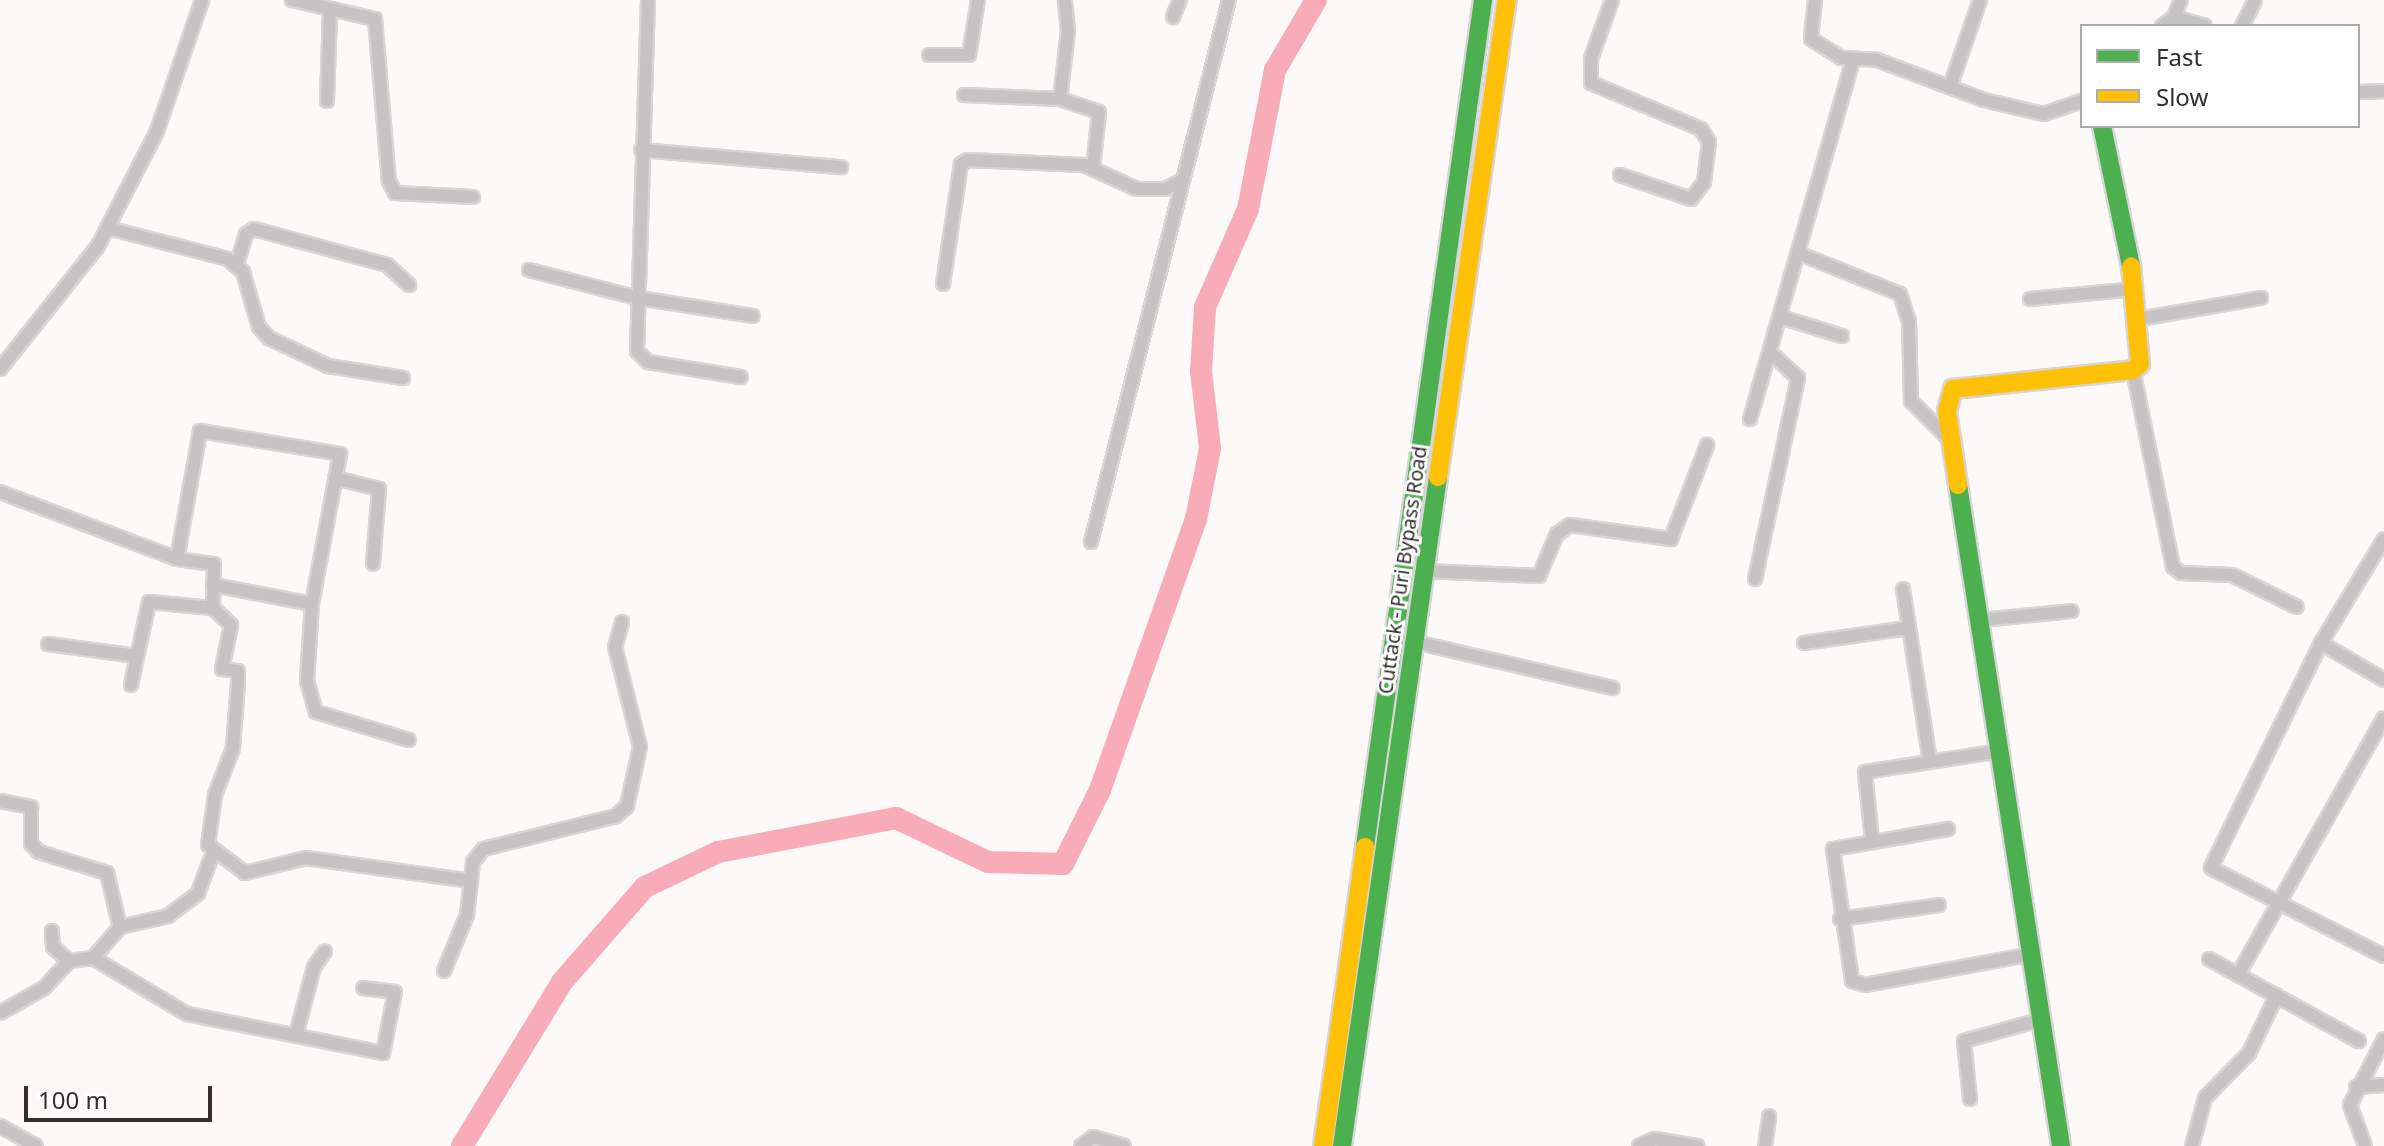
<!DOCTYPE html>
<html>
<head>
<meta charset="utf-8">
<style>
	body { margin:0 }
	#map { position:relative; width:2384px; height:1146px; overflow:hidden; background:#fdf9f9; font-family:"Noto Sans",sans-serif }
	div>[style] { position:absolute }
	.river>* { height:22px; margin:-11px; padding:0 11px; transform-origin:11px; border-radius:11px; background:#f7acb7 }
	.roads { filter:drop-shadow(2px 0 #d8d5d5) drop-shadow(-2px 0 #d8d5d5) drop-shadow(0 2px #d8d5d5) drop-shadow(0 -2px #d8d5d5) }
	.street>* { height:12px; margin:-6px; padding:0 6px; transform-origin:6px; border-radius:6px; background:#c5c3c3 }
	.fast>* { height:18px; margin:-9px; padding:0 9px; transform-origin:9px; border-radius:9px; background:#4caf50 }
	.slow>* { height:18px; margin:-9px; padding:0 9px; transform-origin:9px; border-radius:9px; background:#ffc107 }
	span { translate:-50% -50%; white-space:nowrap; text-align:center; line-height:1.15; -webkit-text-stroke:6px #fff; paint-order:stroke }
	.street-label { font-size:20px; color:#342e2e }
	.legend { position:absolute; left:2080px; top:24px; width:280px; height:104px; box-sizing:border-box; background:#fff; border:2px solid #aeabab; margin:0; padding:10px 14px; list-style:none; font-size:24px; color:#342e2e }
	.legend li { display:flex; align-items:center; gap:16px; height:40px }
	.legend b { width:40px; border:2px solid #aeabab }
	.scale { position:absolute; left:24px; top:1086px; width:188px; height:36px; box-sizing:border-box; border:4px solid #342e2e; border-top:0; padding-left:10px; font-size:24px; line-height:28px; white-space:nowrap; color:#342e2e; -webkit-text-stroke:6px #fff; paint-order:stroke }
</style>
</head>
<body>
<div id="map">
	<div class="river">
		<i style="left:462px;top:1146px;width:192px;rotate:-58.6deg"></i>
		<i style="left:562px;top:982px;width:126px;rotate:-48.9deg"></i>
		<i style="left:645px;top:887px;width:81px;rotate:-25.6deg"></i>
		<i style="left:718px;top:852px;width:181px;rotate:-10.8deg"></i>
		<i style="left:896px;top:818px;width:102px;rotate:25.6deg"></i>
		<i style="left:988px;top:862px;width:75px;rotate:1.5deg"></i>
		<i style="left:1063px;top:864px;width:83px;rotate:-63.4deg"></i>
		<i style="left:1100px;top:790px;width:288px;rotate:-70.5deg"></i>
		<i style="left:1196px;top:519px;width:72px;rotate:-78.8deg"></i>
		<i style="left:1210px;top:448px;width:78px;rotate:-96.7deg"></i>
		<i style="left:1201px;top:371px;width:64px;rotate:-86.4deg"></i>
		<i style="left:1205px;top:307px;width:107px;rotate:-66.3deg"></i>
		<i style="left:1248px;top:209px;width:142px;rotate:-79deg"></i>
		<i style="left:1275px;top:70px;width:81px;rotate:-59.6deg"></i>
	</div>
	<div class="roads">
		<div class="street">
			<i style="left:292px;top:0;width:85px;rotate:12.9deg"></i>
			<i style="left:375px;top:19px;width:163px;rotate:85.1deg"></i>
			<i style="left:389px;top:181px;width:13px;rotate:63deg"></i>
			<i style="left:395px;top:193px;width:78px;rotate:2.9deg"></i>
			<i style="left:648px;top:0;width:351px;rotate:91.8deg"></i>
			<i style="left:637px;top:351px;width:16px;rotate:45deg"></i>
			<i style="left:648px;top:362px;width:94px;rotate:9.2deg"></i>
			<i style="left:1612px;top:0;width:63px;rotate:109.6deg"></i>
			<i style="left:1591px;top:59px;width:24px;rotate:90deg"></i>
			<i style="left:1591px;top:83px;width:119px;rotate:22.7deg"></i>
			<i style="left:1701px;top:129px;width:15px;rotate:58deg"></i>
			<i style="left:1709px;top:142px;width:40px;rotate:97.1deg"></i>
			<i style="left:1704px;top:182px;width:21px;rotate:127deg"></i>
			<i style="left:1691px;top:199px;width:75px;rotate:-161.3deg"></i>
			<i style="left:1815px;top:0;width:39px;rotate:96deg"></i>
			<i style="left:1811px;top:39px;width:36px;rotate:32deg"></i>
			<i style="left:1842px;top:58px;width:35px;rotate:3deg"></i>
			<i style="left:1877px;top:60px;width:114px;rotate:20.5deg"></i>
			<i style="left:1984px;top:100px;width:62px;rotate:13.1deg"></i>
			<i style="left:2044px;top:114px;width:40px;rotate:-18.9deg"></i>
			<i style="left:1173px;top:17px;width:18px;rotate:-68deg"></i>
			<i style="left:2174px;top:17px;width:18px;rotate:-68deg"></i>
			<i style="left:2162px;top:26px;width:15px;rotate:-37deg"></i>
			<i style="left:2174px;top:17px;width:32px;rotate:16deg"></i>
			<i style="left:2242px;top:26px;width:29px;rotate:-63deg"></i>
			<i style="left:929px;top:55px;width:40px"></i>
			<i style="left:969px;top:55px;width:56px;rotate:-80.7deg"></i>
			<i style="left:1950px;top:87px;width:92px;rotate:-71deg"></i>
			<i style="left:2358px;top:92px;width:26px;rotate:-2deg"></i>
			<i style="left:964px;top:95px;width:96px;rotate:2.4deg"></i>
			<i style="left:1060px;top:99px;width:68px;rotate:-83.3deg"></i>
			<i style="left:1068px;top:31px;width:31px;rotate:-96deg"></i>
			<i style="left:1060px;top:99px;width:41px;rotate:18.4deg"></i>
			<i style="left:1099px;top:112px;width:56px;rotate:96.1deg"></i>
			<i style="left:327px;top:101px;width:92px;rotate:-88.1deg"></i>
			<i style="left:641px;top:150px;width:201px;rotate:4.9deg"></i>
			<i style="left:108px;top:228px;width:124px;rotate:14.5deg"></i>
			<i style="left:228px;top:259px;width:20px;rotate:41deg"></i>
			<i style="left:243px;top:272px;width:57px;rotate:73.8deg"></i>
			<i style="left:259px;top:327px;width:15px;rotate:48deg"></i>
			<i style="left:269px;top:338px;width:65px;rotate:25.4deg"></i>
			<i style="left:328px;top:366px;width:76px;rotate:9.1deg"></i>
			<i style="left:1798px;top:253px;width:110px;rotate:21.9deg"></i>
			<i style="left:1900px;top:294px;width:28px;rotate:72deg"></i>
			<i style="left:1909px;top:321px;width:80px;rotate:88.6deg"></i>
			<i style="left:1911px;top:401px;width:59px;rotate:45deg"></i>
			<i style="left:237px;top:264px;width:31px;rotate:-73deg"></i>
			<i style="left:246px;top:234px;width:9px;rotate:-32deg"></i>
			<i style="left:254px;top:229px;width:138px;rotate:15.1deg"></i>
			<i style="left:387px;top:265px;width:30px;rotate:42deg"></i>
			<i style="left:529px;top:270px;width:113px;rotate:14.4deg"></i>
			<i style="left:638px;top:298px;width:116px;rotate:8.9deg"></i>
			<i style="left:943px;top:284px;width:121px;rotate:-81.5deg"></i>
			<i style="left:961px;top:164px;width:8px;rotate:-30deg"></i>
			<i style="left:968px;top:160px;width:116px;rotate:2.5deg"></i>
			<i style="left:1084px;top:165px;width:58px;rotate:24.4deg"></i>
			<i style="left:1137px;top:189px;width:28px"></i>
			<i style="left:1165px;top:189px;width:18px;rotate:-27deg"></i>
			<i style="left:2030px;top:299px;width:105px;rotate:-5.4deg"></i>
			<i style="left:1780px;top:317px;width:65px;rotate:17deg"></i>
			<i style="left:2139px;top:319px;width:124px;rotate:-9.8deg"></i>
			<i style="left:0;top:369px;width:157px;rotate:-51.5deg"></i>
			<i style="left:98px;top:246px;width:129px;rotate:-62.8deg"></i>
			<i style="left:157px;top:131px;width:139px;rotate:-71deg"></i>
			<i style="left:2133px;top:370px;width:201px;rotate:78.5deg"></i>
			<i style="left:2173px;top:567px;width:10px;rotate:37deg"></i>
			<i style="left:2181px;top:573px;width:51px;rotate:2.2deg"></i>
			<i style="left:2232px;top:575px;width:72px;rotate:26.2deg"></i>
			<i style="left:1750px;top:419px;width:374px;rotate:-74deg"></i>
			<i style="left:335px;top:478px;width:45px;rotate:14deg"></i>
			<i style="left:379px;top:489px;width:75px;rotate:94.6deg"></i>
			<i style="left:0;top:492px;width:189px;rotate:20.7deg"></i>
			<i style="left:177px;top:559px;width:37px;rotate:8deg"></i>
			<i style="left:214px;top:564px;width:44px;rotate:91.3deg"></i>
			<i style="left:2384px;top:539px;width:122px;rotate:121.2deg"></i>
			<i style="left:2321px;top:643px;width:250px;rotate:116.1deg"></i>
			<i style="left:2211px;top:868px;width:194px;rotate:27deg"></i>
			<i style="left:1091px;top:542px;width:559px;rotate:-75.72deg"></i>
			<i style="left:177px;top:559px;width:130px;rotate:-79.8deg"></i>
			<i style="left:200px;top:431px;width:142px;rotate:9.3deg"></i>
			<i style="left:340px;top:454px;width:153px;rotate:100.6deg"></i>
			<i style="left:312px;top:604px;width:101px;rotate:-169.1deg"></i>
			<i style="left:1424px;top:571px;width:115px;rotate:2.5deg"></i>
			<i style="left:1539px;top:576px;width:46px;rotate:-66.8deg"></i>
			<i style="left:1557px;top:534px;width:16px;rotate:-35deg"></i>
			<i style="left:1570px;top:525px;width:102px;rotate:7.9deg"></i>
			<i style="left:1671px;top:539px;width:101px;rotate:-69deg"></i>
			<i style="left:1755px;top:579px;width:206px;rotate:-77.9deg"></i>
			<i style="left:1798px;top:378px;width:38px;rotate:-137deg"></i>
			<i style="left:1903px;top:589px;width:174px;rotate:81.1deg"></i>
			<i style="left:312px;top:604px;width:77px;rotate:93.7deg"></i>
			<i style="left:307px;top:681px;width:32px;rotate:74deg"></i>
			<i style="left:316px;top:712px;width:97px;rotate:16.8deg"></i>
			<i style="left:1981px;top:620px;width:91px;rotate:-5.6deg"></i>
			<i style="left:1415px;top:642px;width:203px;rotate:13.1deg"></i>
			<i style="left:1804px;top:643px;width:105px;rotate:-8.2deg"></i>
			<i style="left:2321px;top:643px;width:73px;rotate:30.4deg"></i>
			<i style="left:48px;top:644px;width:90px;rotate:7.7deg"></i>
			<i style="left:131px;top:685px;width:85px;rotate:-77.8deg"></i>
			<i style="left:149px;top:602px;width:64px;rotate:5.4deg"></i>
			<i style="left:213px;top:608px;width:25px;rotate:43deg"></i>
			<i style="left:231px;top:625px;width:45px;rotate:101.6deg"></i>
			<i style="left:222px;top:669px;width:16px;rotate:7deg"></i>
			<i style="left:238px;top:671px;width:12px;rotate:90deg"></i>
			<i style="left:238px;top:683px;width:65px;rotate:94.4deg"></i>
			<i style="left:233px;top:748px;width:50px;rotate:111deg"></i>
			<i style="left:215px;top:795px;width:50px;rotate:98deg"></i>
			<i style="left:208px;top:845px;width:46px;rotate:37.1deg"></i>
			<i style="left:245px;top:873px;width:63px;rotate:-13.8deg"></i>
			<i style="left:306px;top:858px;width:167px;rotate:7.9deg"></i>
			<i style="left:0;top:801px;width:32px;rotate:11deg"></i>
			<i style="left:31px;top:807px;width:37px;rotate:90deg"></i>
			<i style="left:31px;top:844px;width:11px;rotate:45deg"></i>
			<i style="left:39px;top:852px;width:71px;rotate:17.2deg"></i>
			<i style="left:107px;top:873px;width:56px;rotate:76.5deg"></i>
			<i style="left:1948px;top:829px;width:117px;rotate:170.1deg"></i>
			<i style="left:1833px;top:849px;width:133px;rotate:81.8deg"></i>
			<i style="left:1852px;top:981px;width:14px;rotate:17deg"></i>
			<i style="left:1865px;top:985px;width:171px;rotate:-10.5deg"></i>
			<i style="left:1872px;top:840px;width:68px;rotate:-95.9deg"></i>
			<i style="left:1865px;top:772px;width:138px;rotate:-8.8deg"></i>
			<i style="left:1840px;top:919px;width:100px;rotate:-8deg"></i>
			<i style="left:93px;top:958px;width:41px;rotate:-48.9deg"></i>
			<i style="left:120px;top:927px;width:49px;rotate:-12.9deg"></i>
			<i style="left:168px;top:916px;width:38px;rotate:-37deg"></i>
			<i style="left:198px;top:893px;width:46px;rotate:-69.6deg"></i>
			<i style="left:2209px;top:959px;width:171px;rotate:28.7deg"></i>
			<i style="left:69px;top:961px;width:24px;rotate:-7deg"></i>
			<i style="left:93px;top:958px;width:109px;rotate:30.8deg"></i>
			<i style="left:187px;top:1014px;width:200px;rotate:11.3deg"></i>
			<i style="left:383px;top:1053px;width:62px;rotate:-78.9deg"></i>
			<i style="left:395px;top:992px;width:32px;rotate:-173deg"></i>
			<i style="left:444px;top:971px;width:61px;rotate:-67.7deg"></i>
			<i style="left:467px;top:915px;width:53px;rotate:-83.5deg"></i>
			<i style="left:473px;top:862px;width:16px;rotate:-52deg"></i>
			<i style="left:483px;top:849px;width:137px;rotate:-13.9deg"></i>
			<i style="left:616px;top:816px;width:15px;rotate:-42deg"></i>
			<i style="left:627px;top:806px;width:60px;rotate:-77.6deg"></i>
			<i style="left:640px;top:747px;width:103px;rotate:-104deg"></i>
			<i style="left:615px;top:647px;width:26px;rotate:-74deg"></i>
			<i style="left:2239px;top:973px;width:293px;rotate:-60.4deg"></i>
			<i style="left:0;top:1013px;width:51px;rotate:-29.6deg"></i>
			<i style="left:44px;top:988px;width:37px;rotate:-47deg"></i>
			<i style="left:69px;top:961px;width:21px;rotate:-139deg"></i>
			<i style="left:53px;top:947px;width:16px;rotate:-94deg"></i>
			<i style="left:296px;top:1035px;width:70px;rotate:-75.2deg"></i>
			<i style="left:314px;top:967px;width:19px;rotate:-55deg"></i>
			<i style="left:2356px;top:1087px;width:28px;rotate:-4deg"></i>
			<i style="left:1970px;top:1099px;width:58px;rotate:-95.9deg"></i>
			<i style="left:1964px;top:1041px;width:82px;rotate:-15.6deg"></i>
			<i style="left:0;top:1126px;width:41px;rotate:29.1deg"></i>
			<i style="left:1081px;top:1146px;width:15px;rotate:-37deg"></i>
			<i style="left:1093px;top:1137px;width:32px;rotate:16deg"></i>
			<i style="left:1639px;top:1146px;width:17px;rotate:-24deg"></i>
			<i style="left:1655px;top:1139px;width:43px;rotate:9.5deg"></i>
			<i style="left:1765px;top:1146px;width:30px;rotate:-82deg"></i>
			<i style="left:2192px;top:1146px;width:50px;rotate:-74.8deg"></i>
			<i style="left:2205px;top:1098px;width:63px;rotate:-45.6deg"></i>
			<i style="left:2249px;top:1053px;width:64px;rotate:-64.2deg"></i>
			<i style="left:2365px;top:1146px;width:44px;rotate:-110.1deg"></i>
			<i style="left:2350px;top:1105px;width:74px;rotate:-62.7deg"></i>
		</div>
		<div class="fast">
			<i style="left:2102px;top:126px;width:143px;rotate:78.3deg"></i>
			<i style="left:1958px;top:485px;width:669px;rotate:81.14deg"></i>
			<i style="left:1365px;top:847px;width:855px;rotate:-82.07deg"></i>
			<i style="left:1342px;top:1146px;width:676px;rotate:-81.83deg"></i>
		</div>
		<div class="slow">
			<i style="left:1438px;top:477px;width:482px;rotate:-81.8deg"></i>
			<i style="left:1958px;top:485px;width:75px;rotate:-98.5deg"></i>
			<i style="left:1947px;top:411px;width:23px;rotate:-75deg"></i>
			<i style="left:1953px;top:389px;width:181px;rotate:-6deg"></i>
			<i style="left:2133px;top:370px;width:9px;rotate:-41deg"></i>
			<i style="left:2140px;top:364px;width:98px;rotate:-95.2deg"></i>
			<i style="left:1323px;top:1146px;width:302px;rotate:-82deg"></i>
		</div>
	</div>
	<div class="street-label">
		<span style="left:1402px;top:570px;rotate:-82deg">Cuttack - Puri Bypass Road</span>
	</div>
	<ul class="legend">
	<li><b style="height:10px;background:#4caf50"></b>Fast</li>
	<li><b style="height:10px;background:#ffc107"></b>Slow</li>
	</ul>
	<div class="scale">100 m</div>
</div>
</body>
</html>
